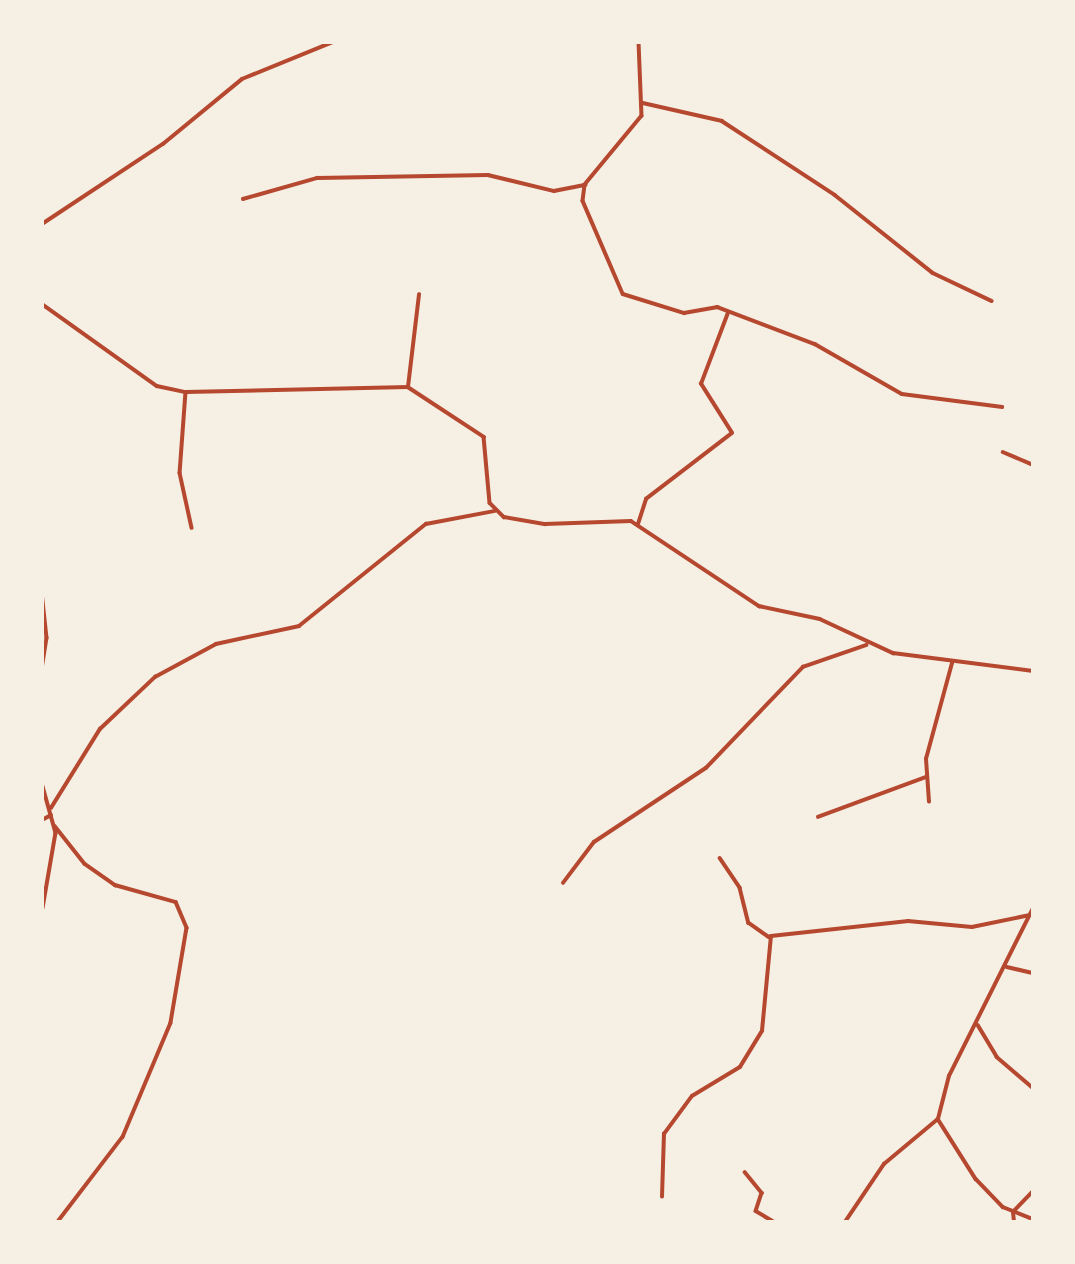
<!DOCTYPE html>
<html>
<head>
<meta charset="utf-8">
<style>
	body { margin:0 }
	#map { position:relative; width:1075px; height:1264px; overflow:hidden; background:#f6efe4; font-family:Montserrat,sans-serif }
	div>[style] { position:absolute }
	.minor>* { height:3.5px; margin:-1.75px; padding:0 1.75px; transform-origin:1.75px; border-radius:1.75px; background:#b5482f }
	span { translate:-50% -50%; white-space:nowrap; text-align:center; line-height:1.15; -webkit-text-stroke:6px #f6efe4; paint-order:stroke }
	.frame { position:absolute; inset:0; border:44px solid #f6efe4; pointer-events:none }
</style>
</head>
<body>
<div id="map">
	<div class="minor">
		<i style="left:639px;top:42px;width:74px;rotate:87.7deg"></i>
		<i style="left:642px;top:116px;width:89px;rotate:129.6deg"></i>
		<i style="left:585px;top:185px;width:16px;rotate:97deg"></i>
		<i style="left:583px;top:201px;width:101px;rotate:66.7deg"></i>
		<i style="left:623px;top:294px;width:64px;rotate:17.3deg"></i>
		<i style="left:684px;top:313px;width:34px;rotate:-10deg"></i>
		<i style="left:717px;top:307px;width:105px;rotate:20.7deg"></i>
		<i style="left:815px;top:344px;width:100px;rotate:29.9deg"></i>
		<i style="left:902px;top:394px;width:101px;rotate:7.4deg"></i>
		<i style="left:643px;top:103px;width:81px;rotate:12.8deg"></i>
		<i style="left:722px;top:121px;width:135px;rotate:33.2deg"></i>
		<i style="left:835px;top:195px;width:125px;rotate:38.5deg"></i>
		<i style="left:933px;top:273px;width:65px;rotate:25.4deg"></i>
		<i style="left:243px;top:199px;width:77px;rotate:-15.8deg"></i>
		<i style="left:317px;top:178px;width:171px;rotate:-1deg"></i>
		<i style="left:488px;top:175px;width:68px;rotate:13.6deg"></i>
		<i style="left:554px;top:191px;width:32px;rotate:-11deg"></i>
		<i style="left:42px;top:224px;width:145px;rotate:-33.5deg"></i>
		<i style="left:163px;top:144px;width:102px;rotate:-39.4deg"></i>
		<i style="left:242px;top:79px;width:98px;rotate:-22.1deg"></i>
		<i style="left:42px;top:304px;width:141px;rotate:35.5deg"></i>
		<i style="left:157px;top:386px;width:30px;rotate:12deg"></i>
		<i style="left:186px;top:392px;width:222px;rotate:-1.3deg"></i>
		<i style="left:408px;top:387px;width:91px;rotate:33.3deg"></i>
		<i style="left:484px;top:437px;width:66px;rotate:84.8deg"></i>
		<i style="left:490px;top:503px;width:20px;rotate:45deg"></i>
		<i style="left:504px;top:517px;width:42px;rotate:9.7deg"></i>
		<i style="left:545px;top:524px;width:86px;rotate:-2deg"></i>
		<i style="left:631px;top:521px;width:154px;rotate:33.6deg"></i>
		<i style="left:759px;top:606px;width:62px;rotate:12deg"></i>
		<i style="left:820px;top:619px;width:81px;rotate:25deg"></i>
		<i style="left:893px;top:653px;width:141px;rotate:7.3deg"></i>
		<i style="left:408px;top:387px;width:93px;rotate:-83.2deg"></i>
		<i style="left:186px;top:392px;width:81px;rotate:94.2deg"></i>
		<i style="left:180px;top:473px;width:56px;rotate:77.7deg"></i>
		<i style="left:1003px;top:452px;width:33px;rotate:23deg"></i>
		<i style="left:638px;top:524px;width:26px;rotate:-72deg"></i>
		<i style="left:646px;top:499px;width:108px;rotate:-37.5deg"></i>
		<i style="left:732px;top:433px;width:58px;rotate:-122.3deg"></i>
		<i style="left:701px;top:384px;width:76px;rotate:-69.2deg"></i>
		<i style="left:42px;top:592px;width:46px;rotate:83.8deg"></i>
		<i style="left:47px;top:638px;width:32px;rotate:99deg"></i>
		<i style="left:42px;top:783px;width:52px;rotate:74.4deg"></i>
		<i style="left:56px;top:833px;width:76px;rotate:99.8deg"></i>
		<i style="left:929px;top:802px;width:43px;rotate:-94deg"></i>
		<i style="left:926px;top:759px;width:99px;rotate:-74.8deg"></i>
		<i style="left:51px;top:808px;width:93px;rotate:-58.2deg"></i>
		<i style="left:100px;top:729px;width:76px;rotate:-43.4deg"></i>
		<i style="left:155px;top:677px;width:69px;rotate:-28.4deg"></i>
		<i style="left:216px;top:644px;width:85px;rotate:-12.2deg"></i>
		<i style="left:299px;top:626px;width:163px;rotate:-38.8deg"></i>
		<i style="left:426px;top:524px;width:70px;rotate:-10.7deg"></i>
		<i style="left:818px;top:817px;width:115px;rotate:-20.3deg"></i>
		<i style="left:42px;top:820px;width:10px;rotate:-29deg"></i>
		<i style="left:55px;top:826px;width:48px;rotate:51.7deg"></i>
		<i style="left:85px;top:864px;width:37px;rotate:35deg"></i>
		<i style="left:115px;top:885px;width:63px;rotate:15.6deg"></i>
		<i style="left:176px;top:902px;width:28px;rotate:67deg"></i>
		<i style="left:187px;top:928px;width:96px;rotate:99.6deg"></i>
		<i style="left:171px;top:1023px;width:124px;rotate:112.8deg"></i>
		<i style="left:123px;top:1137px;width:107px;rotate:127.4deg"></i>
		<i style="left:720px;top:858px;width:36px;rotate:56deg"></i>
		<i style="left:740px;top:888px;width:36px;rotate:76deg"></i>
		<i style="left:749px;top:923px;width:24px;rotate:35deg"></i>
		<i style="left:563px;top:883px;width:51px;rotate:-52.9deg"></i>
		<i style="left:594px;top:842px;width:134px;rotate:-33.5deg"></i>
		<i style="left:706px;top:768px;width:140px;rotate:-46.2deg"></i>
		<i style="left:803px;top:667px;width:67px;rotate:-19.2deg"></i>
		<i style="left:1007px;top:967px;width:27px;rotate:13deg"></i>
		<i style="left:978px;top:1025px;width:37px;rotate:59deg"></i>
		<i style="left:997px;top:1057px;width:48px;rotate:40.7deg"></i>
		<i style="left:938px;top:1119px;width:71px;rotate:57.7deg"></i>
		<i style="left:976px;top:1179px;width:39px;rotate:46deg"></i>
		<i style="left:1003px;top:1207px;width:32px;rotate:22deg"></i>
		<i style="left:745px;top:1172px;width:27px;rotate:51deg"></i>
		<i style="left:762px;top:1193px;width:19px;rotate:108deg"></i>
		<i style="left:756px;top:1211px;width:21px;rotate:31deg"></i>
		<i style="left:662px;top:1197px;width:63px;rotate:-88.2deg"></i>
		<i style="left:664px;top:1134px;width:47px;rotate:-53.6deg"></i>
		<i style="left:692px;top:1096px;width:56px;rotate:-31.1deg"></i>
		<i style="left:740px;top:1067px;width:42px;rotate:-58.6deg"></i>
		<i style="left:762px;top:1031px;width:95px;rotate:-84.6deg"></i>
		<i style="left:771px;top:936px;width:138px;rotate:-6.2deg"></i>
		<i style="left:908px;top:921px;width:64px;rotate:5.4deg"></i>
		<i style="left:972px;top:927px;width:59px;rotate:-11.7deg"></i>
		<i style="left:845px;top:1222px;width:70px;rotate:-56.1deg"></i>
		<i style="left:884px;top:1164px;width:70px;rotate:-39.8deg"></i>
		<i style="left:938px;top:1119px;width:44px;rotate:-75.7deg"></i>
		<i style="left:949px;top:1076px;width:188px;rotate:-63.4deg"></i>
		<i style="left:1014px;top:1222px;width:10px;rotate:-96deg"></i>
		<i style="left:1013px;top:1212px;width:29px;rotate:-46deg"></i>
	</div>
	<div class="frame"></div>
</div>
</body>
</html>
